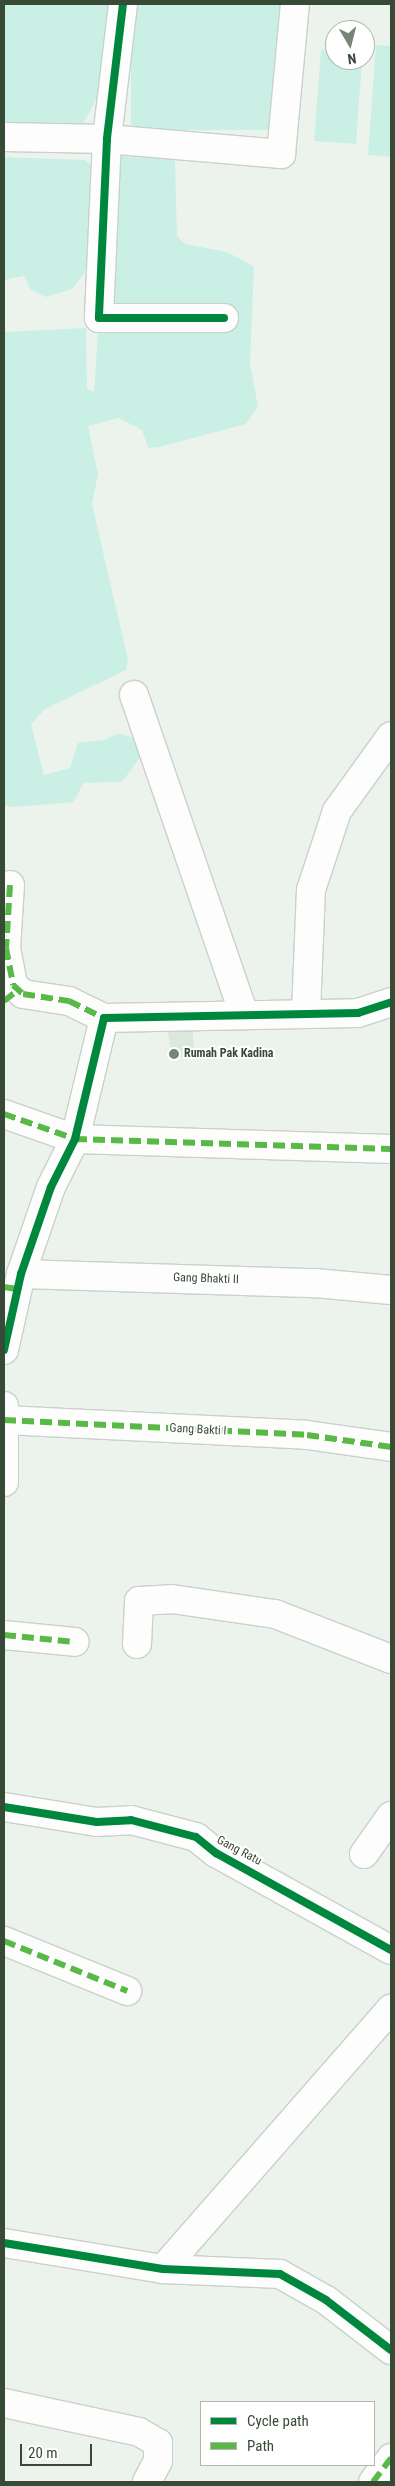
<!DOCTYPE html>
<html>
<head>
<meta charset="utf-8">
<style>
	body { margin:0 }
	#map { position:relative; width:395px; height:2486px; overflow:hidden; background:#ecf3ec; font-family:"Roboto Condensed",sans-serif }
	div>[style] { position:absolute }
	.residential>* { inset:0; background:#dbe9dc }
	.green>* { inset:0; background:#caf0e6; transform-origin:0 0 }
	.roads { filter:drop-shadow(1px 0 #c9d1c9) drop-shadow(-1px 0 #c9d1c9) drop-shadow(0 1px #c9d1c9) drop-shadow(0 -1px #c9d1c9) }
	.minor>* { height:28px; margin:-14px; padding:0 14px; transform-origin:14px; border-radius:14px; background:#fcfdfc }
	.quiet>* { height:6px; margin-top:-3px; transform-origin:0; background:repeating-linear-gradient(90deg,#58b947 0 12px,transparent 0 18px) }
	.cycleway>* { height:8px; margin:-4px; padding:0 4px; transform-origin:4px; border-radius:4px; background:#00873e }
	.dots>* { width:14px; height:14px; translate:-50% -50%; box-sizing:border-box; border:2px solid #fff; border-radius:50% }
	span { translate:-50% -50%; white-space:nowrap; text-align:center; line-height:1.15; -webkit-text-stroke:4px #fff; paint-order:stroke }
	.poi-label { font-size:12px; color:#374a36; font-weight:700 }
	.left { translate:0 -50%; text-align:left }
	.street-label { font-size:12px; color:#374a36 }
	.frame { position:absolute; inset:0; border:5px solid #374a36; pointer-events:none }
	.legend { position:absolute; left:200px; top:2401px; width:175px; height:65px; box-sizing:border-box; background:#fff; border:1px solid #afb7af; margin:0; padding:6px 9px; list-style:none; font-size:15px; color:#374a36 }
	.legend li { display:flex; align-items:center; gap:10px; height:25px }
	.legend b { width:25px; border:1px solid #afb7af }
	.north { position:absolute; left:325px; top:20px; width:50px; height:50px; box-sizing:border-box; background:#fff; border:1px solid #afb7af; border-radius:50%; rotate:172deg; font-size:14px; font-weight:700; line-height:20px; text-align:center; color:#374a36 }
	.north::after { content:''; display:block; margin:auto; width:18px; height:22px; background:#768576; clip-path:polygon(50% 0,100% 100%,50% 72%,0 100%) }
	.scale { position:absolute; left:20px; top:2444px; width:72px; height:22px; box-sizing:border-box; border:2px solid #374a36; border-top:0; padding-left:6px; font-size:15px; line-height:18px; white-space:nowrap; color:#374a36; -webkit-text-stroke:4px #fff; paint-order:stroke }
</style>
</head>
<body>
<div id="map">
	<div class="residential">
		<i style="clip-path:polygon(166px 1021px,192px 1024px,195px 1059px,172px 1057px)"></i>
	</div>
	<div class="green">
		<i style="clip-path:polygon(4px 4px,112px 4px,100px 92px,83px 124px,4px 124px)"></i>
		<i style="left:131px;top:4px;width:149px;height:126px"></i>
		<i style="clip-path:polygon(376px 45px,391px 46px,391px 157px,368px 155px)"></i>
		<i style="clip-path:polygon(321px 50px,335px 51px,335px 60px,362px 60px,356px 144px,314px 141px)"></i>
		<i style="clip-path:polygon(121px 156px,175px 160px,177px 236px,185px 244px,227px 252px,254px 266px,250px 364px,258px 406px,246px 424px,159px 447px,148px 448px,142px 430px,119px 418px,88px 426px,98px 474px,92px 504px,128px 660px,126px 670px,45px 709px,31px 724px,44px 775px,70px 768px,78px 743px,104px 740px,119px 733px,134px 738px,141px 756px,122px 782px,84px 783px,73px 802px,13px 807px,4px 805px,4px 332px,86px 328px,87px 389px,94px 392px,98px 330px,108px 311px,113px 163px)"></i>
		<i style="clip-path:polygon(4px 157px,85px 160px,92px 166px,92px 251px,85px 272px,72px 289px,46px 297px,31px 290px,24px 276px,4px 280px)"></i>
	</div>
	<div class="roads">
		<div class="minor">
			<i style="left:123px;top:4px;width:136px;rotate:96.8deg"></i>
			<i style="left:107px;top:139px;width:179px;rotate:92.6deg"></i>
			<i style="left:99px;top:318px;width:125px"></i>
			<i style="left:4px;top:137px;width:103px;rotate:1.1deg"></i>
			<i style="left:107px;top:139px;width:175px;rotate:4.9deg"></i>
			<i style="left:281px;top:154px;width:151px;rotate:-84.7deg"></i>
			<i style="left:134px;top:695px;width:338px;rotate:71deg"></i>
			<i style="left:10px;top:885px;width:63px;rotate:93.6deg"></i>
			<i style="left:6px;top:948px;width:38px;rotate:79deg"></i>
			<i style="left:13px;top:985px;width:13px;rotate:42deg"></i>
			<i style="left:23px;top:994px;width:47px;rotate:8.7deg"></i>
			<i style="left:69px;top:1001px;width:39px;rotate:26deg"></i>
			<i style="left:306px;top:1013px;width:123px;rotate:-87.7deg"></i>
			<i style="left:311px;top:890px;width:83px;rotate:-71.8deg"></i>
			<i style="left:337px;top:811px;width:92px;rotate:-54.2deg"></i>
			<i style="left:4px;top:1114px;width:75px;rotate:19.4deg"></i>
			<i style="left:75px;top:1139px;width:316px;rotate:1.8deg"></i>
			<i style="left:21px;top:1274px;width:294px;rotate:1.8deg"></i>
			<i style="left:315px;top:1283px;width:76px;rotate:5.3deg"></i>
			<i style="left:4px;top:1350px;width:78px;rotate:-77.4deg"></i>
			<i style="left:21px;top:1274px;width:92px;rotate:-71deg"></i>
			<i style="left:51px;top:1187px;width:54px;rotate:-63.4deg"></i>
			<i style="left:75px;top:1139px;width:124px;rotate:-76.5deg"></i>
			<i style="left:104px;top:1018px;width:254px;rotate:-1.1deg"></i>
			<i style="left:358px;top:1013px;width:35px;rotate:-18deg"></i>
			<i style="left:4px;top:1406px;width:76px;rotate:90deg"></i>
			<i style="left:4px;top:1420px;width:303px;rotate:2.8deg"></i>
			<i style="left:307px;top:1435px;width:85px;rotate:8.1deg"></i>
			<i style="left:4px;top:1635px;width:71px;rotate:5.6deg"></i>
			<i style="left:137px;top:1644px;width:43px;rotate:-87.3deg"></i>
			<i style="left:139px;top:1601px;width:33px;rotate:-3deg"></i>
			<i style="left:172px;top:1599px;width:104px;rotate:8.3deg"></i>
			<i style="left:275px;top:1614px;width:124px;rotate:21.2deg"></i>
			<i style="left:4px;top:1807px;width:94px;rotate:9.2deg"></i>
			<i style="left:97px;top:1822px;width:34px;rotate:-3deg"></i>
			<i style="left:131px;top:1820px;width:67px;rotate:14.7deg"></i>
			<i style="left:196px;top:1837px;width:26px;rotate:39deg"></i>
			<i style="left:216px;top:1853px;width:200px;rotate:29deg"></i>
			<i style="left:364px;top:1854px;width:47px;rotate:-54.6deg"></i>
			<i style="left:4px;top:1941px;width:133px;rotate:22.1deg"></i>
			<i style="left:4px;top:2243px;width:161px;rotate:9.3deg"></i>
			<i style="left:163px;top:2269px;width:117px;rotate:2.4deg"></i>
			<i style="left:280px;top:2274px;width:53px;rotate:29.5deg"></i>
			<i style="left:326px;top:2300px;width:82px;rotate:37.6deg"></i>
			<i style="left:163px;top:2269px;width:346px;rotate:-48.8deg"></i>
			<i style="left:4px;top:2403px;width:138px;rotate:12.1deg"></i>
			<i style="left:139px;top:2432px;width:22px;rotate:30deg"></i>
			<i style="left:158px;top:2443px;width:18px;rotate:90deg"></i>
			<i style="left:158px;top:2461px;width:24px;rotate:118deg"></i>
			<i style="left:373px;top:2482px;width:30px;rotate:-53deg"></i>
		</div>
	</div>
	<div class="quiet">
		<i style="left:10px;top:885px;width:63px;rotate:93.6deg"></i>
		<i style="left:6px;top:948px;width:38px;rotate:79deg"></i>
		<i style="left:13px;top:985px;width:13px;rotate:42deg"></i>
		<i style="left:23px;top:994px;width:47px;rotate:8.7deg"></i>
		<i style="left:69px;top:1001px;width:39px;rotate:26deg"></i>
		<i style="left:4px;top:1001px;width:16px;rotate:-38deg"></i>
		<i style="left:4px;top:1114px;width:75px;rotate:19.4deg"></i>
		<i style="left:75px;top:1139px;width:316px;rotate:1.8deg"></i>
		<i style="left:4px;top:1287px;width:13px;rotate:9deg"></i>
		<i style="left:4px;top:1420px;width:303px;rotate:2.8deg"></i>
		<i style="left:307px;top:1435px;width:85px;rotate:8.1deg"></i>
		<i style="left:4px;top:1635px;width:71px;rotate:5.6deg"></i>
		<i style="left:4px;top:1941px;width:133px;rotate:22.1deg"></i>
		<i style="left:373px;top:2482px;width:30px;rotate:-53deg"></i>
	</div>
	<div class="cycleway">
		<i style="left:123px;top:4px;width:136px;rotate:96.8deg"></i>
		<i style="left:107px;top:139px;width:179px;rotate:92.6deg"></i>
		<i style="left:99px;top:318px;width:125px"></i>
		<i style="left:4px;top:1350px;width:78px;rotate:-77.4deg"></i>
		<i style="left:21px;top:1274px;width:92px;rotate:-71deg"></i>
		<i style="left:51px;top:1187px;width:54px;rotate:-63.4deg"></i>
		<i style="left:75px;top:1139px;width:124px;rotate:-76.5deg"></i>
		<i style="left:104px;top:1018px;width:254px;rotate:-1.1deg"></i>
		<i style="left:358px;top:1013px;width:35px;rotate:-18deg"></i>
		<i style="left:4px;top:1807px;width:94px;rotate:9.2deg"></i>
		<i style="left:97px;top:1822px;width:34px;rotate:-3deg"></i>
		<i style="left:131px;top:1820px;width:67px;rotate:14.7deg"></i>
		<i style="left:196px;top:1837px;width:26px;rotate:39deg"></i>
		<i style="left:216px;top:1853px;width:200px;rotate:29deg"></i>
		<i style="left:4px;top:2243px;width:161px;rotate:9.3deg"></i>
		<i style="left:163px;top:2269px;width:117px;rotate:2.4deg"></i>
		<i style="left:280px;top:2274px;width:53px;rotate:29.5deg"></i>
		<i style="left:326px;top:2300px;width:82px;rotate:37.6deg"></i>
	</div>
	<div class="dots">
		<i style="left:174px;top:1054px;background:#768576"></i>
	</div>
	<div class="poi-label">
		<span class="left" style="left:184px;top:1054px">Rumah Pak Kadina</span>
	</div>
	<div class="street-label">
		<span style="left:206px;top:1279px;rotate:2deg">Gang Bhakti II</span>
		<span style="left:198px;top:1430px;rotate:3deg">Gang Bakti I</span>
		<span style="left:239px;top:1851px;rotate:28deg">Gang Ratu</span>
	</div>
	<div class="frame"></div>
	<ul class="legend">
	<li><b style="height:6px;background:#00873e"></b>Cycle path</li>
	<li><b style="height:6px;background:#58b947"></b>Path</li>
	</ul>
	<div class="north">N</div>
	<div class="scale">20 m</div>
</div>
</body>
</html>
